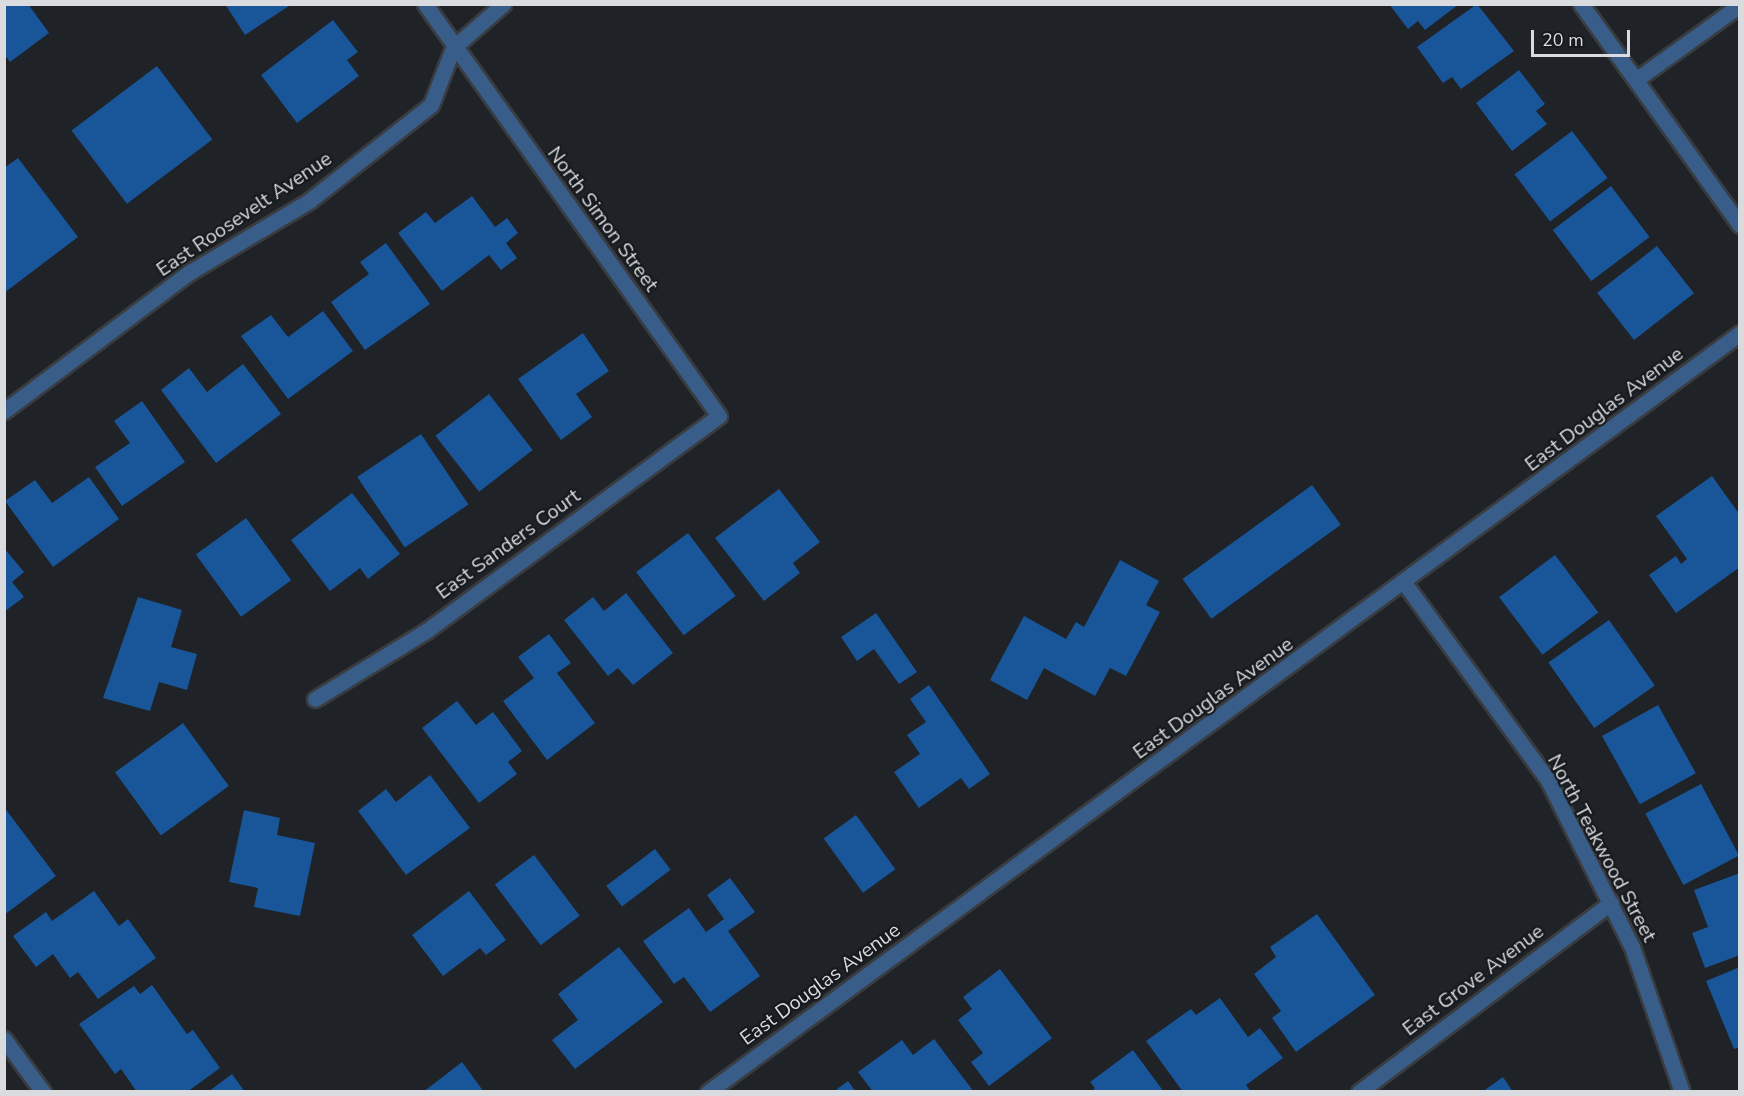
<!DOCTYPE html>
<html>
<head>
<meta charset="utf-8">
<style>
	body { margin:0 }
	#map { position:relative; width:1744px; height:1096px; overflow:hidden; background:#1f2226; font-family:"Nunito Sans",sans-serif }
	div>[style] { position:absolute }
	.building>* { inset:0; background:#195599; transform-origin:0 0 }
	.roads { filter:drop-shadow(2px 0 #393c40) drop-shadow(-2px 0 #393c40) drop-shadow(0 2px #393c40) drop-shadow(0 -2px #393c40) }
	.street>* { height:15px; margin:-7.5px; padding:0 7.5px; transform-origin:7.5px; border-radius:7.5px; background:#395d89 }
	span { translate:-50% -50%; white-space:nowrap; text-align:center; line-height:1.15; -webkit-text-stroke:4.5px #16191d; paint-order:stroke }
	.street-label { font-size:20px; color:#d9dbde }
	.frame { position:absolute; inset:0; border:6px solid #d9dbde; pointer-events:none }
	.scale { position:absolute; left:1531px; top:30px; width:99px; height:27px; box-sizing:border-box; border:3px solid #d9dbde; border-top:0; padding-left:8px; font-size:18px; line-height:21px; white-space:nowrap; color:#d9dbde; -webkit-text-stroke:4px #16191d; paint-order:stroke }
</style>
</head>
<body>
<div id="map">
	<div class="building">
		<i style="clip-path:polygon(4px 4px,28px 4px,49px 33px,10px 62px,4px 54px)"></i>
		<i style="clip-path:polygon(225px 4px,292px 4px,245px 35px)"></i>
		<i style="clip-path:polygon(1389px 4px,1459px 4px,1425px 30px,1418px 21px,1408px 29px)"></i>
		<i style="clip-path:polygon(1477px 4px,1514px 51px,1461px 89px,1452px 77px,1443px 83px,1417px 47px)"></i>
		<i style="clip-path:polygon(333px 20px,358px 52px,347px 60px,359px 76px,297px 123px,261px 75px)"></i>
		<i style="left:157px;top:66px;width:92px;height:107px;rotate:53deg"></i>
		<i style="clip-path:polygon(1519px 70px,1545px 104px,1536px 111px,1547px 124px,1512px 151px,1476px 103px)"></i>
		<i style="left:1572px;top:131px;width:59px;height:72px;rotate:53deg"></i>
		<i style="clip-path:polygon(18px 158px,78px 237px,4px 293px,4px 168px)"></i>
		<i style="left:1611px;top:186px;width:64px;height:73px;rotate:53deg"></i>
		<i style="clip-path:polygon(472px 196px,495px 227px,507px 218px,518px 233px,506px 243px,517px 258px,501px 270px,489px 255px,442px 291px,398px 233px,426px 212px,435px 223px)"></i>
		<i style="clip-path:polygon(386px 243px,430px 304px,365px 350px,331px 302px,369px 274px,360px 262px)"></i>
		<i style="left:1657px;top:246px;width:60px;height:76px;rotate:52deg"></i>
		<i style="clip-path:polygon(323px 311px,353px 351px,288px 399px,241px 336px,271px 315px,288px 337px)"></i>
		<i style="clip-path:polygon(583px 333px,609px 371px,576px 394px,592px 417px,561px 440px,518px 379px)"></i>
		<i style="clip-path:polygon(243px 364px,281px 414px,216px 463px,161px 390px,189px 368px,207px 392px)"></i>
		<i style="left:489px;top:394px;width:71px;height:68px;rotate:52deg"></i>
		<i style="clip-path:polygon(142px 401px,185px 462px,122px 506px,95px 467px,130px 443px,114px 421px)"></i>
		<i style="left:421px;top:434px;width:85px;height:77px;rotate:56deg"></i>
		<i style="clip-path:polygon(1712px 476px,1740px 515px,1740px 567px,1676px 613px,1649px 575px,1676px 556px,1681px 564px,1687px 559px,1656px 516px)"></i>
		<i style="clip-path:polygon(89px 477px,119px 519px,53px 567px,5px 501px,35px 480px,52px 503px)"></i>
		<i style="left:1312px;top:485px;width:49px;height:160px;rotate:54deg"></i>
		<i style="clip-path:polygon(779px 489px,820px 542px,793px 563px,800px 573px,764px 601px,715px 538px)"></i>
		<i style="clip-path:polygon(352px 493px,400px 554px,368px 579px,360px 568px,330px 591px,291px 540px)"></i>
		<i style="left:246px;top:518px;width:77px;height:62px;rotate:54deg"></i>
		<i style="left:688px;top:533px;width:79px;height:65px;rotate:53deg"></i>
		<i style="clip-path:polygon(4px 548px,24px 572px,12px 582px,24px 597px,4px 612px)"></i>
		<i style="left:1555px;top:555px;width:72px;height:70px;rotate:53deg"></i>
		<i style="clip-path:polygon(1120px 560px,1159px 581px,1146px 605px,1160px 612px,1126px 676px,1110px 668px,1095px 696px,1044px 668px,1027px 700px,990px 680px,1024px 616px,1066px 639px,1076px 622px,1084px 627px)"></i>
		<i style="clip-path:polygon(626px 593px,673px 653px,633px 685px,618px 668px,608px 676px,564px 620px,593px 597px,604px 611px)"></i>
		<i style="clip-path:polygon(138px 597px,182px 610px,171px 647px,197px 654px,187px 690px,159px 682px,150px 711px,103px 698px)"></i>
		<i style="clip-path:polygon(876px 613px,917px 672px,899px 684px,874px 649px,857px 661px,841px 637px)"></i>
		<i style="left:1609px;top:620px;width:80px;height:74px;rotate:55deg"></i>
		<i style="clip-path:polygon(549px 634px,571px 663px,557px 673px,595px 723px,547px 760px,503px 701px,534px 678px,518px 657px)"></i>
		<i style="clip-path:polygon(929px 685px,990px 774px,969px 789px,961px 778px,919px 808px,894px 772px,920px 754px,907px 735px,926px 722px,910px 699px)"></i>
		<i style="clip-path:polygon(457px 701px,476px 725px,493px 712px,522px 751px,508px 762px,517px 774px,479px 803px,422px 728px)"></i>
		<i style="left:1658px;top:705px;width:78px;height:64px;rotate:61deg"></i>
		<i style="left:183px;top:723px;width:78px;height:84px;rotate:54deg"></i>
		<i style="clip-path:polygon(430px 775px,470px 828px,406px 875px,358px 811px,386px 789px,396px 802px)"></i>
		<i style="left:1701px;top:784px;width:81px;height:63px;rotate:62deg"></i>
		<i style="clip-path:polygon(4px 807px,56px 876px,4px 915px)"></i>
		<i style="clip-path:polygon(244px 810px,280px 818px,277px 835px,315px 843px,300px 916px,254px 907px,258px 888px,229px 882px)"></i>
		<i style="left:856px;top:815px;width:67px;height:40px;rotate:54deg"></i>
		<i style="left:655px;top:849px;width:26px;height:61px;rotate:53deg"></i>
		<i style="left:534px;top:855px;width:76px;height:49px;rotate:53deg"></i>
		<i style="clip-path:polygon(1740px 873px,1740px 955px,1705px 968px,1692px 933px,1708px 927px,1694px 890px)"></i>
		<i style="clip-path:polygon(730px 878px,755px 912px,728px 931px,760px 976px,710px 1012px,684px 977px,674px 984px,643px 941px,689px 908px,706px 932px,724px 919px,707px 895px)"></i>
		<i style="clip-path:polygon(94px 891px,119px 926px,128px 919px,156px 958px,98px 999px,78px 972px,70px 978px,53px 954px,36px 967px,13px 936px,46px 912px,52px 921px)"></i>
		<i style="clip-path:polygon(469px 891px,506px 940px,486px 955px,480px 948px,443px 976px,412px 935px)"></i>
		<i style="clip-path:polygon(1317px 914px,1375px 995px,1296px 1052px,1272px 1018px,1281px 1011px,1254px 974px,1276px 957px,1270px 947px)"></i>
		<i style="clip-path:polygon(619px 947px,663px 1002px,575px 1069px,552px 1040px,578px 1020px,558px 994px)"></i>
		<i style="clip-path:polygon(1740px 967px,1740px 1047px,1734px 1049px,1706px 981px)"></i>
		<i style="clip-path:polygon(1000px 969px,1052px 1038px,989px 1086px,971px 1062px,983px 1053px,958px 1020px,972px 1009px,963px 997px)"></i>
		<i style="clip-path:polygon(152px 985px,187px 1034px,193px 1030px,220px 1068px,187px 1092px,137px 1092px,121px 1069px,115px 1074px,79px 1024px,134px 986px,140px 994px)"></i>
		<i style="clip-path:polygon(1220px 998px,1248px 1037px,1260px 1028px,1283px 1058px,1246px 1085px,1251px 1092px,1183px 1092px,1146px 1041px,1191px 1009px,1196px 1015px)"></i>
		<i style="clip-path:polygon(934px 1039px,974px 1092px,873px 1092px,858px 1072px,902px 1040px,913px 1055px)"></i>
		<i style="clip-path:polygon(1133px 1050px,1164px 1092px,1091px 1092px,1095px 1088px,1090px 1082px)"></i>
		<i style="clip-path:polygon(462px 1062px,484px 1092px,423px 1092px)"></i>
		<i style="clip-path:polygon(232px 1074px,245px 1092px,208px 1092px)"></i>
		<i style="clip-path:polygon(1503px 1077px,1513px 1092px,1482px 1092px)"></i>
		<i style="clip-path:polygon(848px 1081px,856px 1092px,833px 1092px)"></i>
	</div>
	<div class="roads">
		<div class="street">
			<i style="left:1581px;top:4px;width:272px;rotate:54.3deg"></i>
			<i style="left:1637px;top:79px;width:127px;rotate:-35.7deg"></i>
			<i style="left:4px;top:411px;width:232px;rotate:-36.8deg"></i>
			<i style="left:190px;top:272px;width:139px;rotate:-30.8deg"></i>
			<i style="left:309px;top:201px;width:155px;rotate:-38.2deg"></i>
			<i style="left:431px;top:105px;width:61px;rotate:-68.9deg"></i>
			<i style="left:453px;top:48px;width:67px;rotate:-41.3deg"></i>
			<i style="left:1405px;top:584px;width:243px;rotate:53.9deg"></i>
			<i style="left:1548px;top:780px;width:187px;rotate:63.3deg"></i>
			<i style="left:1632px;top:947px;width:153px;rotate:71deg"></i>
			<i style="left:315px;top:699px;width:130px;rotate:-31.5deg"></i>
			<i style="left:426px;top:631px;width:363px;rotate:-36.3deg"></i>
			<i style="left:719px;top:416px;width:506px;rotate:-125.51deg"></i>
			<i style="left:4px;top:1039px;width:66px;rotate:53.7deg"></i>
			<i style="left:708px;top:1092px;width:1281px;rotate:-36.33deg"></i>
			<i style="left:1359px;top:1092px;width:315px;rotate:-36.9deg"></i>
		</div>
	</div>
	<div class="street-label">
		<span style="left:244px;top:214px;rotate:-34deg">East Roosevelt Avenue</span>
		<span style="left:603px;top:219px;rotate:54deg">North Simon Street</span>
		<span style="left:1604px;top:409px;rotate:-37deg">East Douglas Avenue</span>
		<span style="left:508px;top:544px;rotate:-36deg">East Sanders Court</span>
		<span style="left:1213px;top:698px;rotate:-36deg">East Douglas Avenue</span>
		<span style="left:1602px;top:848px;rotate:62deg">North Teakwood Street</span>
		<span style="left:1473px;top:980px;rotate:-37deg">East Grove Avenue</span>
		<span style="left:820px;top:984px;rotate:-36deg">East Douglas Avenue</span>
	</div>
	<div class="frame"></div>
	<div class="scale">20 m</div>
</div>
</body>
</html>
